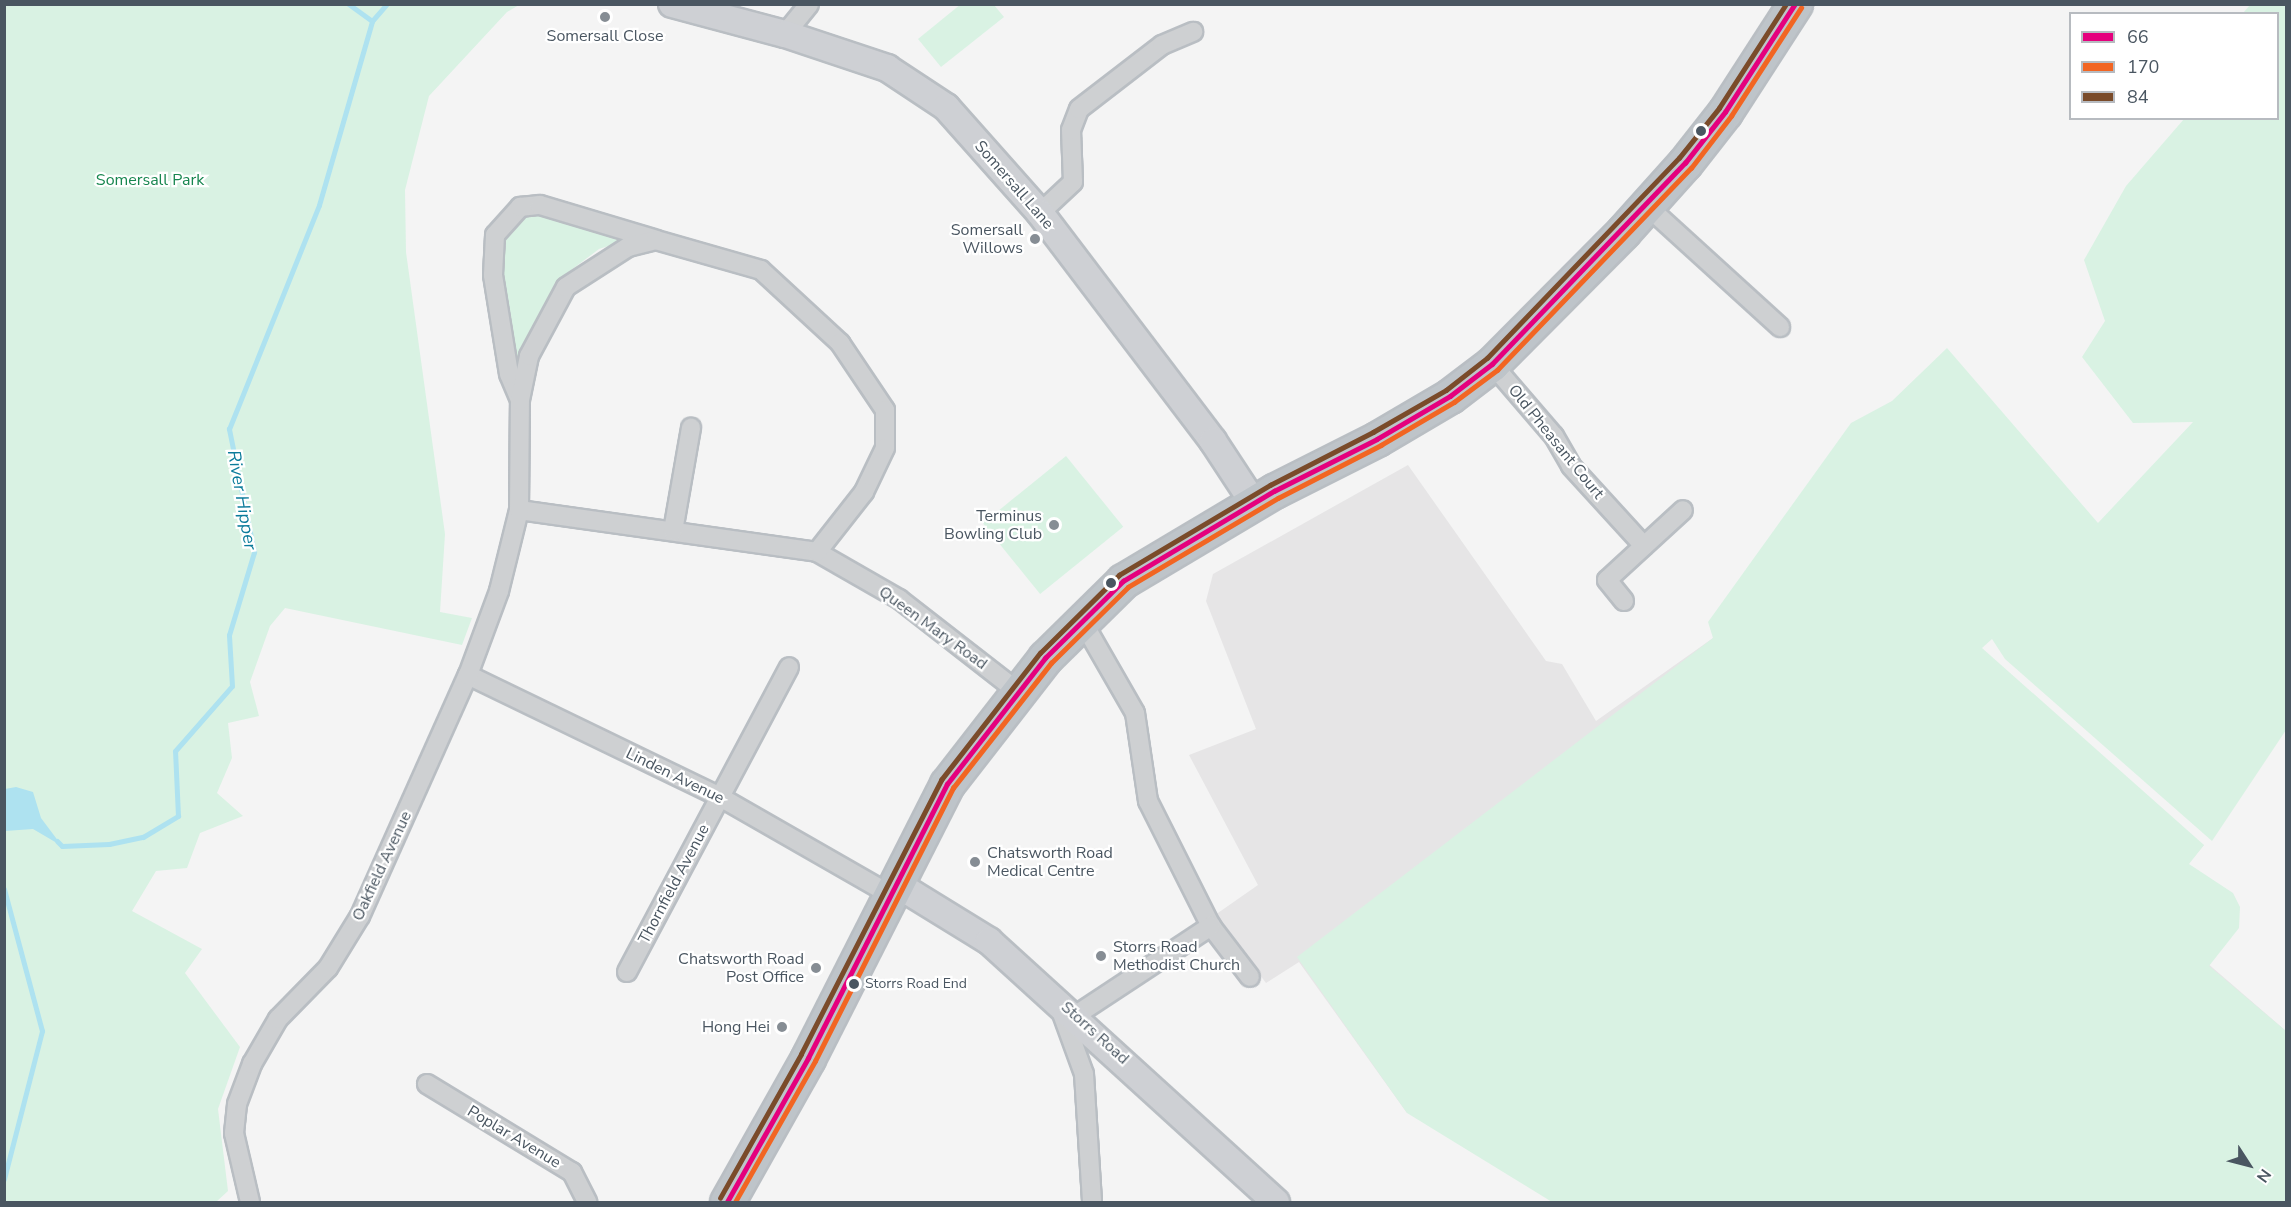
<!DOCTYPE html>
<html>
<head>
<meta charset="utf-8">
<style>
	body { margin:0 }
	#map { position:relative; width:2291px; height:1207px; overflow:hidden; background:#f4f4f4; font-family:"Nunito Sans",sans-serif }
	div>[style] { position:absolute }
	.education>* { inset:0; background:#e6e5e6 }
	.green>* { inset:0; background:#d9f2e3; transform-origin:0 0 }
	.water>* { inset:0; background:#aee2f0 }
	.stream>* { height:5px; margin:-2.5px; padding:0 2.5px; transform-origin:2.5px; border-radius:2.5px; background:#aee2f0 }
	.roads { filter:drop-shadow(2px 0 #b9bec3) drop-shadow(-2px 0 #b9bec3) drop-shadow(0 2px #b9bec3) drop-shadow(0 -2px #b9bec3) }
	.street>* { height:18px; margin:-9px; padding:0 9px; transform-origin:9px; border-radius:9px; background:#ced0d2 }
	.secondary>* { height:26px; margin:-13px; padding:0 13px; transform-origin:13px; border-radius:13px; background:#ced0d4 }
	.highway>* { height:33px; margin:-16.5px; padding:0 16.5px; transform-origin:16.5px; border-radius:16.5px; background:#bec4c9 }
	.bus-1>* { height:4.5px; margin:-2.25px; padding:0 2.25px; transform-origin:2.25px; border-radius:2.25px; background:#e5007d }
	.bus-2>* { height:4.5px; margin:-2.25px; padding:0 2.25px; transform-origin:2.25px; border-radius:2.25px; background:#f26522 }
	.bus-3>* { height:4.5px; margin:-2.25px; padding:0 2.25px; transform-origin:2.25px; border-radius:2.25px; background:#7a4b2a }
	.dots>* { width:16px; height:16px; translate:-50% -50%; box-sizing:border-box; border:3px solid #fff; border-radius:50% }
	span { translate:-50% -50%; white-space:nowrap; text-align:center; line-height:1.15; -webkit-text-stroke:4.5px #fff; paint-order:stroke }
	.bus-label { font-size:14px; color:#4a5661 }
	.left { translate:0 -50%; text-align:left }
	.poi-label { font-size:16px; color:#4a5661 }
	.right { translate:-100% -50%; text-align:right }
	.park-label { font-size:16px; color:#17864f }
	.street-label { font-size:16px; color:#4a5661 }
	.water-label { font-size:18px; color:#0c7c9b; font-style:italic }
	.frame { position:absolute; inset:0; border:6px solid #4a5661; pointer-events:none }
	.legend { position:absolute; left:2069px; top:12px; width:210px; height:108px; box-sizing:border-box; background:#fff; border:2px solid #b7bbc0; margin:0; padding:8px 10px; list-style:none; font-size:18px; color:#4a5661 }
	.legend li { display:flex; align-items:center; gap:12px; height:30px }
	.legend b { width:30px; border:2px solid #b7bbc0 }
	.north { position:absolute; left:2219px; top:1135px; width:60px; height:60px; -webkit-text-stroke:4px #fff; paint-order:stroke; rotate:126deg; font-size:16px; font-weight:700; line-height:24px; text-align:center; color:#4a5661 }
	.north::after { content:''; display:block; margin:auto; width:21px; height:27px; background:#4a5661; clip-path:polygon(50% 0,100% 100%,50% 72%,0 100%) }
</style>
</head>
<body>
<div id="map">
	<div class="education">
		<i style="clip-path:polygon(1408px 465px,1546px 661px,1562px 664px,1596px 721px,1713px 638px,2204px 845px,2148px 912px,2286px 1031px,2286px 1202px,1424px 1092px,1407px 1113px,1299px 962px,1266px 983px,1215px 915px,1258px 885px,1189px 755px,1256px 729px,1206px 601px,1213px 574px)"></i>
	</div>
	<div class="green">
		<i style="clip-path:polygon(961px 4px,994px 5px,1004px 17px,941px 67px,918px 39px)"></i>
		<i style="clip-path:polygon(5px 5px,519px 5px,507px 12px,429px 96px,405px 190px,406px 252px,445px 534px,440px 612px,472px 618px,462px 645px,285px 608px,270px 626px,250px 682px,259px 716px,228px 723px,232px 758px,217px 793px,243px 816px,200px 833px,187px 868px,156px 871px,132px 911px,202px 949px,185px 973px,240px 1047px,218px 1109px,228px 1191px,216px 1202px,5px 1202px)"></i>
		<i style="clip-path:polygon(2250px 5px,2286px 5px,2286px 730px,2212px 841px,2005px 659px,1992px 639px,1982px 648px,2204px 845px,2189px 864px,2233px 893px,2240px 907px,2239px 928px,2209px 966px,2286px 1031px,2286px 1202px,1552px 1202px,1407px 1113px,1297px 957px,1713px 638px,1708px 622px,1851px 423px,1892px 401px,1947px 348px,2098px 523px,2193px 422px,2133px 423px,2082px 357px,2105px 321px,2084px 260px,2126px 186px,2184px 119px,2278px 118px,2278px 14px,2243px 13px)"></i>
		<i style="clip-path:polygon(538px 210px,625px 235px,624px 241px,599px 249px,562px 277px,535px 322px,521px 367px,513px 367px,499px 253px,506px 229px,520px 216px)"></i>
		<i style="left:1066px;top:456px;width:91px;height:107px;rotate:51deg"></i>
	</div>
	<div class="water">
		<i style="clip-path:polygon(16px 787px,33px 792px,41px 818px,62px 846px,33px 829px,5px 831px,5px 789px)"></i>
	</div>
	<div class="stream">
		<i style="left:372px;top:21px;width:23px;rotate:-49deg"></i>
		<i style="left:57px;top:841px;width:7px;rotate:45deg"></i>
		<i style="left:62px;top:846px;width:47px;rotate:-2.4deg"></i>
		<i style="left:109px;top:844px;width:35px;rotate:-12deg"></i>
		<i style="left:143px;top:837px;width:41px;rotate:-31deg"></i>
		<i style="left:178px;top:816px;width:65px;rotate:-92.6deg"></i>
		<i style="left:175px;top:751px;width:86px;rotate:-48.8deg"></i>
		<i style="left:232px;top:686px;width:51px;rotate:-93.4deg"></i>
		<i style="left:229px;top:635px;width:87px;rotate:-73.2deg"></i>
		<i style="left:254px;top:552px;width:126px;rotate:-101.5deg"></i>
		<i style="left:229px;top:429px;width:241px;rotate:-68.1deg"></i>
		<i style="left:319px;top:205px;width:191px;rotate:-73.9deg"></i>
		<i style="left:372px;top:21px;width:29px;rotate:-144deg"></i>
		<i style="left:4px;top:889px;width:147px;rotate:75deg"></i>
		<i style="left:42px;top:1031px;width:153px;rotate:104.4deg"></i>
	</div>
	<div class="roads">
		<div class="street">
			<i style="left:785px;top:34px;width:38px;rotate:-51deg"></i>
			<i style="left:1647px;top:206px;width:180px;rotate:42.3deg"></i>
			<i style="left:1040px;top:213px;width:45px;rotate:-43.2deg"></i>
			<i style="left:1073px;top:182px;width:52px;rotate:-92.2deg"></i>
			<i style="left:1071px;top:130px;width:22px;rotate:-69deg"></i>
			<i style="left:1079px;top:109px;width:105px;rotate:-37.6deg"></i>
			<i style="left:1162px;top:45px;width:34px;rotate:-23deg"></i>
			<i style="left:1492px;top:364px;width:95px;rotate:49.3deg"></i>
			<i style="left:1554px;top:436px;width:34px;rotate:60deg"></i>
			<i style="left:1571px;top:466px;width:108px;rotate:47.6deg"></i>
			<i style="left:520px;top:400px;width:28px;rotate:-113deg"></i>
			<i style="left:509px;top:374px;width:100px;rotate:-99.2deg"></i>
			<i style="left:493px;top:275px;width:40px;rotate:-87.1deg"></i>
			<i style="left:495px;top:235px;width:38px;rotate:-48deg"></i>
			<i style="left:520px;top:207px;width:20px;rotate:-6deg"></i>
			<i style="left:540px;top:205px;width:119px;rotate:16.6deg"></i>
			<i style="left:519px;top:510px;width:301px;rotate:8deg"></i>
			<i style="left:817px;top:552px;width:95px;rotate:29.8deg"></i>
			<i style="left:899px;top:599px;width:150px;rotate:37.9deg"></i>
			<i style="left:673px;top:531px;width:105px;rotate:-80.1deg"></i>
			<i style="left:1624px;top:601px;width:27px;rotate:-129deg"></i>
			<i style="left:1607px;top:580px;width:103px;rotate:-42.6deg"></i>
			<i style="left:1081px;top:619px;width:108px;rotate:60.1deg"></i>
			<i style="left:1135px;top:713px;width:89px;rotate:81.6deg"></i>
			<i style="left:1148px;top:801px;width:140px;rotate:63.3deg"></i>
			<i style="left:1211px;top:926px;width:64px;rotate:52.6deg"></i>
			<i style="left:468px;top:675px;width:280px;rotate:25.8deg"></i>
			<i style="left:720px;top:797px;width:181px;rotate:29.8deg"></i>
			<i style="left:627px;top:972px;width:345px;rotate:-62deg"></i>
			<i style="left:1060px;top:1008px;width:70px;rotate:70deg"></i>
			<i style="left:1084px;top:1074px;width:128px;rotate:86.4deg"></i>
			<i style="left:1076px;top:1015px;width:162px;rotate:-33.4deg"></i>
			<i style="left:427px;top:1084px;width:170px;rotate:31.3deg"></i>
			<i style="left:572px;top:1172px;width:34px;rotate:63deg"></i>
			<i style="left:250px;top:1202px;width:71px;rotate:-103.1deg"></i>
			<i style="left:234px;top:1133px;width:29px;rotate:-84deg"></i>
			<i style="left:237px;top:1104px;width:43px;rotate:-69.4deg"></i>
			<i style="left:252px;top:1064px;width:52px;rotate:-60deg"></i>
			<i style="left:278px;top:1019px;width:71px;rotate:-45.6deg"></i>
			<i style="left:328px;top:968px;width:61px;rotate:-58.4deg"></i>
			<i style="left:360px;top:916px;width:264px;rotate:-65.9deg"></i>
			<i style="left:468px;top:675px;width:90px;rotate:-69.7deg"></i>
			<i style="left:499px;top:591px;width:83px;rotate:-76.1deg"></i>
			<i style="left:519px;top:510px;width:110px;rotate:-89.5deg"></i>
			<i style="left:520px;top:400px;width:45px;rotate:-78.4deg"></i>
			<i style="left:529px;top:356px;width:78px;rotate:-61.8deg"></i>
			<i style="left:566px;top:287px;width:74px;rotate:-32.8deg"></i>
			<i style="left:628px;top:247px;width:29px;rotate:-14deg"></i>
			<i style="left:656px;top:240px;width:109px;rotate:15.9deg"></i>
			<i style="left:761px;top:270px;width:108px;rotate:42.7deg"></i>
			<i style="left:840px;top:343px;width:81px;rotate:56.1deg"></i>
			<i style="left:885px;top:410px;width:38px;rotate:90deg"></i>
			<i style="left:885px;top:448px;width:49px;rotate:115.5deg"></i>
			<i style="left:864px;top:492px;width:76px;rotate:128.1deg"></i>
		</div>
		<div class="secondary">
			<i style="left:672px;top:4px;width:117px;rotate:14.9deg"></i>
			<i style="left:785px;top:34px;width:108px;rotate:18.4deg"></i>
			<i style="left:887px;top:68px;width:71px;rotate:33.5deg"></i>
			<i style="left:946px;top:107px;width:142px;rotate:48.4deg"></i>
			<i style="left:1040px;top:213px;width:286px;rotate:52.8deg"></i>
			<i style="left:1213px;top:441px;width:73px;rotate:56.7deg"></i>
			<i style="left:898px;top:885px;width:107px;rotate:31.6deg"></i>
			<i style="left:989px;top:941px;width:388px;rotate:42.3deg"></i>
		</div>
		<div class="highway">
			<i style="left:727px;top:1202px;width:165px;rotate:-60.6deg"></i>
			<i style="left:808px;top:1058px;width:307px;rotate:-63.1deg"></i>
			<i style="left:947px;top:784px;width:160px;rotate:-52.1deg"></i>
			<i style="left:1045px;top:658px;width:110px;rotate:-44.6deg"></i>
			<i style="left:1123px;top:581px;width:176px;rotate:-30.8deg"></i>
			<i style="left:1274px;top:491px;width:115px;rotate:-26.8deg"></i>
			<i style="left:1377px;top:439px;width:85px;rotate:-30.5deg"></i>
			<i style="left:1450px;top:396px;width:53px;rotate:-37.3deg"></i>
			<i style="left:1492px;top:364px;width:186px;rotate:-45.2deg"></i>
			<i style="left:1623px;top:232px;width:93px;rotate:-48.1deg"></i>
			<i style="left:1685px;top:163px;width:65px;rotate:-51.9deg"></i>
			<i style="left:1725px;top:112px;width:129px;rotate:-57.1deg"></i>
		</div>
	</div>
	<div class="bus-1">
		<i style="left:727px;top:1202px;width:165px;rotate:-60.6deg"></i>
		<i style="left:808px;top:1058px;width:307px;rotate:-63.1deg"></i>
		<i style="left:947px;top:784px;width:160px;rotate:-52.1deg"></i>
		<i style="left:1045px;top:658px;width:110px;rotate:-44.6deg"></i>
		<i style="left:1123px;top:581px;width:176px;rotate:-30.8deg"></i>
		<i style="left:1274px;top:491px;width:115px;rotate:-26.8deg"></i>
		<i style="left:1377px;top:439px;width:85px;rotate:-30.5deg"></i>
		<i style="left:1450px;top:396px;width:53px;rotate:-37.3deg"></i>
		<i style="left:1492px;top:364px;width:279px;rotate:-46.2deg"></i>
		<i style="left:1685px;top:163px;width:65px;rotate:-51.9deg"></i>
		<i style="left:1725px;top:112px;width:129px;rotate:-57.1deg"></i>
	</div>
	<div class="bus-2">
		<i style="left:735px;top:1202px;width:162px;rotate:-60.4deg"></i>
		<i style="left:815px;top:1061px;width:306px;rotate:-63.2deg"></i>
		<i style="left:953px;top:788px;width:159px;rotate:-51.9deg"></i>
		<i style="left:1051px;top:663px;width:108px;rotate:-44.6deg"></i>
		<i style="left:1128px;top:587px;width:174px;rotate:-30.7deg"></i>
		<i style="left:1278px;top:498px;width:116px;rotate:-27.2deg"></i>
		<i style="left:1381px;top:445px;width:85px;rotate:-30.5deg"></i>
		<i style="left:1454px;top:402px;width:54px;rotate:-36.7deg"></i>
		<i style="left:1497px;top:370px;width:280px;rotate:-46.2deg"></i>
		<i style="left:1691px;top:168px;width:66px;rotate:-52.4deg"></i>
		<i style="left:1731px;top:116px;width:129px;rotate:-57.1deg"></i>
	</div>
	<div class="bus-3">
		<i style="left:720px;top:1198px;width:165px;rotate:-60.6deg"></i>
		<i style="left:801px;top:1054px;width:308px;rotate:-62.9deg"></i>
		<i style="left:941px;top:780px;width:161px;rotate:-52.1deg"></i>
		<i style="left:1040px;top:653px;width:111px;rotate:-44.6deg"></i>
		<i style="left:1119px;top:575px;width:176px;rotate:-30.8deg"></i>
		<i style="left:1270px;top:485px;width:116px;rotate:-27.2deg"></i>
		<i style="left:1373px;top:432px;width:84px;rotate:-29.9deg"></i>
		<i style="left:1446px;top:390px;width:52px;rotate:-38deg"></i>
		<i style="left:1487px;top:358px;width:277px;rotate:-46.2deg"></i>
		<i style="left:1679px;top:158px;width:64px;rotate:-51.3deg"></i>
		<i style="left:1719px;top:108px;width:124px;rotate:-57.2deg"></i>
	</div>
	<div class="dots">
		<i style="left:605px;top:17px;background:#868d94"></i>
		<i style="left:1701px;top:131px;background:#4a5661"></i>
		<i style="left:1035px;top:239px;background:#868d94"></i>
		<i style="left:1054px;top:525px;background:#868d94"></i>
		<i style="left:1111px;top:583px;background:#4a5661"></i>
		<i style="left:975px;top:862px;background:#868d94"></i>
		<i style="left:1101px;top:956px;background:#868d94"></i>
		<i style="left:816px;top:968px;background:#868d94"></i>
		<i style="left:854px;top:984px;background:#4a5661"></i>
		<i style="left:782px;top:1027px;background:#868d94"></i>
	</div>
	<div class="bus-label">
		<span class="left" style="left:865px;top:984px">Storrs Road End</span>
	</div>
	<div class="poi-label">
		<span style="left:605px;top:36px">Somersall Close</span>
		<span class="right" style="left:1023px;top:239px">Somersall<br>Willows</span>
		<span class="right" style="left:1042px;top:525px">Terminus<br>Bowling Club</span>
		<span class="left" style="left:987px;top:862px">Chatsworth Road<br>Medical Centre</span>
		<span class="left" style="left:1113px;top:956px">Storrs Road<br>Methodist Church</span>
		<span class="right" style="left:804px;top:968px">Chatsworth Road<br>Post Office</span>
		<span class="right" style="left:770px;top:1027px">Hong Hei</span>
	</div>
	<div class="park-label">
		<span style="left:150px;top:180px">Somersall Park</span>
	</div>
	<div class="street-label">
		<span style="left:1014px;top:185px;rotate:49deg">Somersall Lane</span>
		<span style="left:1556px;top:442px;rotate:51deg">Old Pheasant Court</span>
		<span style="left:933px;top:628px;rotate:36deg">Queen Mary Road</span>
		<span style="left:675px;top:776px;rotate:26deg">Linden Avenue</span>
		<span style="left:382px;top:866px;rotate:-65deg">Oakfield Avenue</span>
		<span style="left:674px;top:884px;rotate:-62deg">Thornfield Avenue</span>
		<span style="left:1095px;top:1033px;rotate:42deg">Storrs Road</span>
		<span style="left:514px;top:1137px;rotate:31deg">Poplar Avenue</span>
	</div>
	<div class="water-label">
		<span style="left:242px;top:500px;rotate:80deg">River Hipper</span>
	</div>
	<div class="frame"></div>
	<ul class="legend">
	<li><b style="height:8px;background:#e5007d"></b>66</li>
	<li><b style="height:8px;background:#f26522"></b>170</li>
	<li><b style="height:8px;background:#7a4b2a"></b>84</li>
	</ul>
	<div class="north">N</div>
</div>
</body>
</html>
